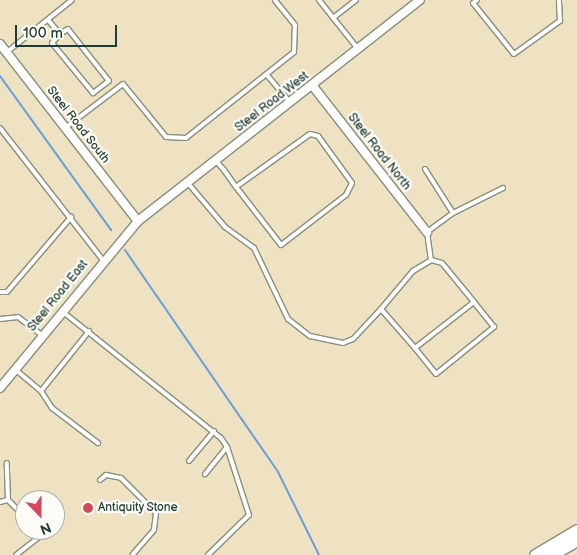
<!DOCTYPE html>
<html>
<head>
<meta charset="utf-8">
<style>
	body { margin:0 }
	#map { position:relative; width:577px; height:555px; overflow:hidden; background:#eee2c3; font-family:"Balsamiq Sans",sans-serif }
	div>[style] { position:absolute }
	.stream>* { height:2px; margin:-1px; padding:0 1px; transform-origin:1px; border-radius:1px; background:#6b9ed6 }
	.roads { filter:drop-shadow(1px 0 #86907c) drop-shadow(-1px 0 #86907c) drop-shadow(0 1px #86907c) drop-shadow(0 -1px #86907c) }
	.service>* { height:4px; margin:-2px; padding:0 2px; transform-origin:2px; border-radius:2px; background:#fff }
	.minor>* { height:8px; margin:-4px; padding:0 4px; transform-origin:4px; border-radius:4px; background:#fff }
	.secondary>* { height:11px; margin:-5.5px; padding:0 5.5px; transform-origin:5.5px; border-radius:5.5px; background:#fff }
	.dots>* { width:14px; height:14px; translate:-50% -50%; box-sizing:border-box; border:2px solid #fdfcf7; border-radius:50% }
	span { translate:-50% -50%; white-space:nowrap; text-align:center; line-height:1.15; -webkit-text-stroke:4.5px #fdfcf7; paint-order:stroke }
	.street-label { font-size:12px; color:#1f3d34 }
	.poi-label { font-size:12px; color:#1f3d34 }
	.left { translate:0 -50%; text-align:left }
	.north { position:absolute; left:15px; top:490px; width:50px; height:50px; box-sizing:border-box; background:#fdfcf7; border:1px solid #a4b0a9; border-radius:50%; rotate:158deg; font-size:14px; font-weight:700; line-height:20px; text-align:center; color:#1f3d34 }
	.north::after { content:''; display:block; margin:auto; width:18px; height:22px; background:#d1495b; clip-path:polygon(50% 0,100% 100%,50% 72%,0 100%) }
	.scale { position:absolute; left:15px; top:25px; width:102px; height:22px; box-sizing:border-box; border:2px solid #1f3d34; border-top:0; padding-left:6px; font-size:15px; line-height:18px; white-space:nowrap; color:#1f3d34; -webkit-text-stroke:4px #fdfcf7; paint-order:stroke }
</style>
</head>
<body>
<div id="map">
	<div class="stream">
		<i style="left:0;top:76px;width:190px;rotate:54.2deg"></i>
		<i style="left:125px;top:250px;width:270px;rotate:55.4deg"></i>
		<i style="left:278px;top:472px;width:93px;rotate:63.7deg"></i>
	</div>
	<div class="roads">
		<div class="service">
			<i style="left:319px;top:0;width:63px;rotate:51.5deg"></i>
			<i style="left:477px;top:0;width:5px;rotate:143deg"></i>
			<i style="left:473px;top:3px;width:65px;rotate:51.2deg"></i>
			<i style="left:514px;top:54px;width:57px;rotate:-35.7deg"></i>
			<i style="left:560px;top:21px;width:21px;rotate:-93deg"></i>
			<i style="left:333px;top:18px;width:29px;rotate:-38deg"></i>
			<i style="left:48px;top:20px;width:18px;rotate:49deg"></i>
			<i style="left:60px;top:34px;width:12px;rotate:132deg"></i>
			<i style="left:52px;top:43px;width:65px;rotate:50.6deg"></i>
			<i style="left:93px;top:93px;width:20px;rotate:-37deg"></i>
			<i style="left:109px;top:81px;width:66px;rotate:-128.3deg"></i>
			<i style="left:68px;top:29px;width:9px;rotate:148deg"></i>
			<i style="left:7px;top:52px;width:83px;rotate:-38.7deg"></i>
			<i style="left:267px;top:75px;width:35px;rotate:50deg"></i>
			<i style="left:0;top:128px;width:166px;rotate:52.1deg"></i>
			<i style="left:65px;top:128px;width:73px;rotate:-37.2deg"></i>
			<i style="left:123px;top:84px;width:68px;rotate:50.9deg"></i>
			<i style="left:166px;top:137px;width:20px;rotate:3deg"></i>
			<i style="left:186px;top:138px;width:138px;rotate:-38.5deg"></i>
			<i style="left:294px;top:52px;width:27px;rotate:-88deg"></i>
			<i style="left:295px;top:25px;width:32px;rotate:-129deg"></i>
			<i style="left:215px;top:160px;width:13px;rotate:48deg"></i>
			<i style="left:224px;top:170px;width:21px;rotate:55deg"></i>
			<i style="left:236px;top:187px;width:6px;rotate:51deg"></i>
			<i style="left:240px;top:192px;width:67px;rotate:52.3deg"></i>
			<i style="left:281px;top:245px;width:82px;rotate:-37.6deg"></i>
			<i style="left:346px;top:195px;width:13px;rotate:-63deg"></i>
			<i style="left:352px;top:183px;width:58px;rotate:-125.9deg"></i>
			<i style="left:318px;top:136px;width:8px;rotate:-166deg"></i>
			<i style="left:310px;top:134px;width:91px;rotate:144.4deg"></i>
			<i style="left:425px;top:169px;width:52px;rotate:57.5deg"></i>
			<i style="left:453px;top:213px;width:32px;rotate:144deg"></i>
			<i style="left:427px;top:232px;width:28px;rotate:82deg"></i>
			<i style="left:431px;top:260px;width:11px;rotate:15deg"></i>
			<i style="left:442px;top:263px;width:50px;rotate:50.6deg"></i>
			<i style="left:474px;top:302px;width:75px;rotate:142.1deg"></i>
			<i style="left:415px;top:348px;width:52px;rotate:-131.1deg"></i>
			<i style="left:381px;top:309px;width:50px;rotate:-49.9deg"></i>
			<i style="left:413px;top:271px;width:21px;rotate:-31deg"></i>
			<i style="left:187px;top:182px;width:59px;rotate:49.8deg"></i>
			<i style="left:225px;top:227px;width:36px;rotate:36deg"></i>
			<i style="left:254px;top:248px;width:79px;rotate:64.4deg"></i>
			<i style="left:288px;top:319px;width:28px;rotate:38deg"></i>
			<i style="left:310px;top:336px;width:34px;rotate:12deg"></i>
			<i style="left:343px;top:343px;width:11px;rotate:-22deg"></i>
			<i style="left:353px;top:339px;width:41px;rotate:-47deg"></i>
			<i style="left:453px;top:213px;width:56px;rotate:-26.6deg"></i>
			<i style="left:0;top:292px;width:7px"></i>
			<i style="left:7px;top:292px;width:99px;rotate:-49.5deg"></i>
			<i style="left:63px;top:312px;width:202px;rotate:38.6deg"></i>
			<i style="left:221px;top:438px;width:11px;rotate:56deg"></i>
			<i style="left:227px;top:447px;width:35px;rotate:129deg"></i>
			<i style="left:0;top:319px;width:18px;rotate:-6deg"></i>
			<i style="left:18px;top:317px;width:30px;rotate:37deg"></i>
			<i style="left:415px;top:348px;width:33px;rotate:51deg"></i>
			<i style="left:436px;top:374px;width:75px;rotate:-39deg"></i>
			<i style="left:494px;top:327px;width:32px;rotate:-129deg"></i>
			<i style="left:16px;top:370px;width:33px;rotate:40deg"></i>
			<i style="left:41px;top:391px;width:77px;rotate:-51.3deg"></i>
			<i style="left:41px;top:391px;width:20px;rotate:57deg"></i>
			<i style="left:52px;top:408px;width:58px;rotate:37.3deg"></i>
			<i style="left:189px;top:461px;width:39px;rotate:-50deg"></i>
			<i style="left:100px;top:480px;width:8px;rotate:-40deg"></i>
			<i style="left:106px;top:475px;width:15px;rotate:11deg"></i>
			<i style="left:121px;top:478px;width:49px;rotate:45deg"></i>
			<i style="left:156px;top:513px;width:17px;rotate:97deg"></i>
			<i style="left:154px;top:530px;width:33px;rotate:131deg"></i>
			<i style="left:8px;top:500px;width:24px;rotate:45deg"></i>
			<i style="left:0;top:502px;width:8px;rotate:-14deg"></i>
			<i style="left:8px;top:500px;width:37px;rotate:-92deg"></i>
			<i style="left:16px;top:555px;width:41px;rotate:-38deg"></i>
			<i style="left:208px;top:555px;width:57px;rotate:-44.3deg"></i>
			<i style="left:249px;top:515px;width:71px;rotate:-107.9deg"></i>
		</div>
		<div class="minor">
			<i style="left:0;top:44px;width:224px;rotate:52.1deg"></i>
			<i style="left:312px;top:85px;width:187px;rotate:52deg"></i>
			<i style="left:0;top:388px;width:217px;rotate:-50.4deg"></i>
			<i style="left:138px;top:221px;width:358px;rotate:-38.1deg"></i>
		</div>
		<div class="secondary">
			<i style="left:535px;top:555px;width:49px;rotate:-30.8deg"></i>
			<i style="left:551px;top:555px;width:30px;rotate:-30deg"></i>
		</div>
	</div>
	<div class="dots">
		<i style="left:88px;top:508px;background:#d1495b"></i>
	</div>
	<div class="street-label">
		<span style="left:272px;top:102px;rotate:-38deg">Steel Road West</span>
		<span style="left:78px;top:125px;rotate:52deg">Steel Road South</span>
		<span style="left:379px;top:152px;rotate:52deg">Steel Road North</span>
		<span style="left:58px;top:296px;rotate:-51deg">Steel Road East</span>
	</div>
	<div class="poi-label">
		<span class="left" style="left:98px;top:508px">Antiquity Stone</span>
	</div>
	<div class="north">N</div>
	<div class="scale">100 m</div>
</div>
</body>
</html>
